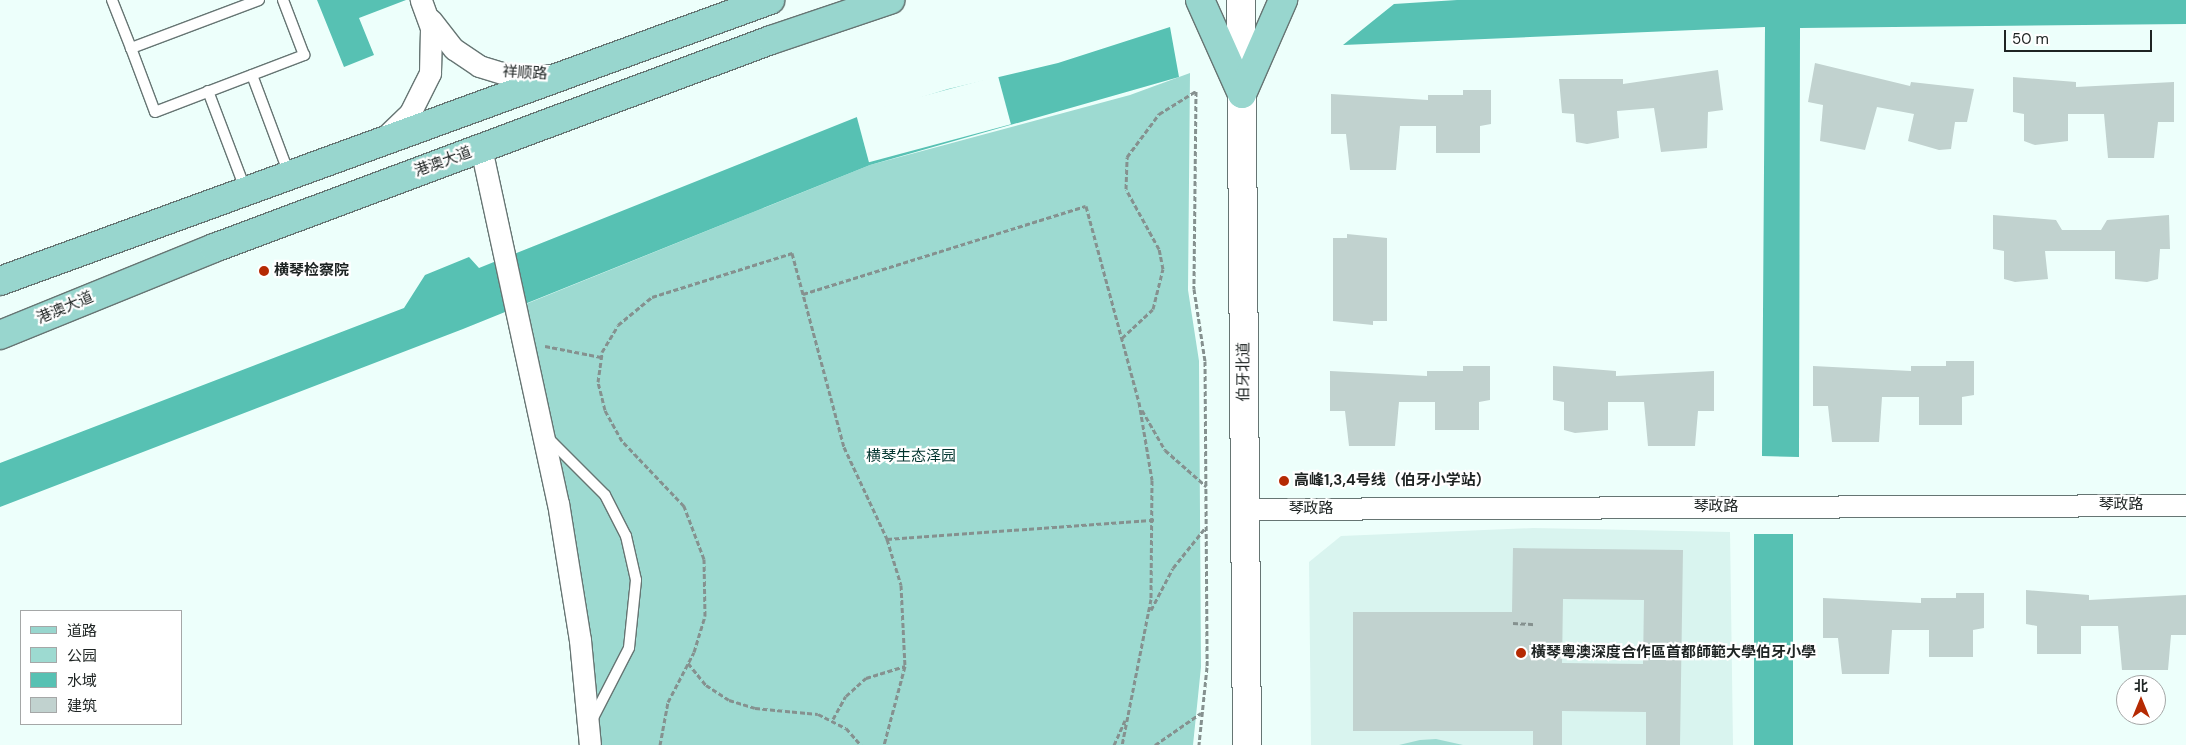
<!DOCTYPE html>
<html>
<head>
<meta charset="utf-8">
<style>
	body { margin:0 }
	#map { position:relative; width:2186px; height:745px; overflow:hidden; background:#edfffb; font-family:"DM Sans","Noto Sans SC",sans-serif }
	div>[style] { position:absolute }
	.built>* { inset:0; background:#d9f4ef }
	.green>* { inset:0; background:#9ddad1 }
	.water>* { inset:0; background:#57c1b3; transform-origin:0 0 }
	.pier>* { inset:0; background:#edfffb; transform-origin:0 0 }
	.building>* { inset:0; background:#c1d2cf }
	.path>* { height:3px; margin-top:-1.5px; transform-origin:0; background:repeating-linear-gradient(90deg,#85918f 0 5px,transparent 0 7.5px) }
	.roads { filter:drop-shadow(1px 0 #667573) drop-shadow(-1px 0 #667573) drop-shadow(0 1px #667573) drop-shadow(0 -1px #667573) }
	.lane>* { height:10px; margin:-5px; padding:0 5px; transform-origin:5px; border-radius:5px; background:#fff }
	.street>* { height:21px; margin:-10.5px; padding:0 10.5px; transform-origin:10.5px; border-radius:10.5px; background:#fff }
	.secondary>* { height:28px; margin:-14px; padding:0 14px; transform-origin:14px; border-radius:14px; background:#fff }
	.primary>* { height:28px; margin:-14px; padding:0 14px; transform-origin:14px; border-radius:14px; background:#98d6ce }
	.dots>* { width:14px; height:14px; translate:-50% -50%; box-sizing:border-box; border:2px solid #fff; border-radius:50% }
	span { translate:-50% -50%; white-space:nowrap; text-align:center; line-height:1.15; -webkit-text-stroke:4.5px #fff; paint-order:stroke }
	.street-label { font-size:15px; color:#1e2423 }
	.poi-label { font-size:15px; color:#1e2423; font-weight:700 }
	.left { translate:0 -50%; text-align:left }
	.park-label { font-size:15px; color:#00332d }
	.legend { position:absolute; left:20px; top:610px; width:162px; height:115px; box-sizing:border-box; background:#fff; border:1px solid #a5a7a7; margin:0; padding:6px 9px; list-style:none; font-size:15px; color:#1e2423 }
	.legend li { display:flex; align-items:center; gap:10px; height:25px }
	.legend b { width:25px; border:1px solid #a5a7a7 }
	.north { position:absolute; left:2116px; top:675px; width:50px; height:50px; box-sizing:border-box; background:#fff; border:1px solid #a5a7a7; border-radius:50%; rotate:0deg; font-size:14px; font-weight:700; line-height:20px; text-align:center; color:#1e2423 }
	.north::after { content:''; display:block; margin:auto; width:18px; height:22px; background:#b52a03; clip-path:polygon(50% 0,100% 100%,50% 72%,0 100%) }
	.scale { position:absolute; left:2004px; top:30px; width:148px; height:22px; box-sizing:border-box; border:2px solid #1e2423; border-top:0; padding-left:6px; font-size:15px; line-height:18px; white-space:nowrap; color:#1e2423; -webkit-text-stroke:4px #fff; paint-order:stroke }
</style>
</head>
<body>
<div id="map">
	<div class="built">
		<i style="clip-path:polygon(1533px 528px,1730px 532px,1733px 745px,1311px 745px,1309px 562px,1341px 536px)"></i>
	</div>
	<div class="green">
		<i style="clip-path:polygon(1190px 73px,1188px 290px,1199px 361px,1201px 667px,1193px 745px,599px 745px,567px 501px,526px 304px,870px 165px,1130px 95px)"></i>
		<i style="clip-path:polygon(1436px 739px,1463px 745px,1399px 745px,1420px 740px)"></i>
	</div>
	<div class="water">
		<i style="clip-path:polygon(317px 0,406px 0,359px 18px,374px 55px,344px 67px)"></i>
		<i style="clip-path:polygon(1457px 0,2186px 0,2186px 24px,1800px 28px,1799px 457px,1762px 456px,1765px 27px,1343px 45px,1394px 4px)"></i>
		<i style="clip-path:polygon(1170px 27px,1179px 77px,870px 165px,463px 329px,0 507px,0 463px,404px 308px,425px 275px,469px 257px,479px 268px,857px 117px,948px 89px,1058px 63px)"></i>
		<i style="left:1754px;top:534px;width:39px;height:211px"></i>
	</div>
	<div class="pier">
		<i style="left:998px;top:76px;width:50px;height:147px;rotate:75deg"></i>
	</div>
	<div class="building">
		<i style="clip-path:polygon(1815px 63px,1910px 86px,1911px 82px,1974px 89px,1967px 122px,1955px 122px,1951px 149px,1939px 150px,1908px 141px,1914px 114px,1877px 107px,1865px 150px,1820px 141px,1823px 105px,1808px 102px)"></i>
		<i style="clip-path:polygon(1718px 70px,1723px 110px,1708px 112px,1707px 148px,1661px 152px,1654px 108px,1617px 111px,1619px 138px,1587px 144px,1576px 142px,1574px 114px,1562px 113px,1559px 79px,1623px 79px,1623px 84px)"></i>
		<i style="clip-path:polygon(2013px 77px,2076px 82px,2076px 87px,2174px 82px,2174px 122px,2158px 122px,2154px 158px,2108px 158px,2104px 114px,2068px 114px,2068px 141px,2035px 145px,2024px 141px,2024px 114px,2013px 112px)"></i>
		<i style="clip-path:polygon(1463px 90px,1491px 90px,1491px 124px,1480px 126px,1480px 153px,1436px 153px,1436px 126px,1400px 126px,1396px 170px,1350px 170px,1346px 134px,1331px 134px,1331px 94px,1428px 100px,1428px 95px,1463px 95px)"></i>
		<i style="clip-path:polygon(1993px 215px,2056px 220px,2062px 230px,2101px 230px,2107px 220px,2169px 215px,2170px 249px,2160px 249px,2158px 279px,2147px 282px,2115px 279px,2115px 251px,2045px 251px,2048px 279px,2015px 282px,2004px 279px,2004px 251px,1993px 249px)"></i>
		<i style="clip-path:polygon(1347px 234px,1387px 238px,1387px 321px,1373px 321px,1373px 325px,1333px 321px,1333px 238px,1347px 238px)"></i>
		<i style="clip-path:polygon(1946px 361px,1974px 361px,1974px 395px,1962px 397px,1962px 425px,1919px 425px,1919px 397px,1882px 397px,1879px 442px,1832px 442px,1828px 406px,1813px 406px,1813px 366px,1911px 371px,1911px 366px,1946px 366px)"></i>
		<i style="clip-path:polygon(1463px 366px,1490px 366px,1490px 400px,1479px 402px,1479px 430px,1435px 430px,1435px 402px,1399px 402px,1395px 446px,1349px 446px,1345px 411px,1330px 411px,1330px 371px,1427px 376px,1427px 371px,1463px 371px)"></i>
		<i style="clip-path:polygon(1553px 366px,1616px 371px,1616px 376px,1714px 371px,1714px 411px,1698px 411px,1695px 446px,1648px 446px,1644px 402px,1608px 402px,1608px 430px,1575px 433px,1564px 430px,1564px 402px,1553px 400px)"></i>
		<i style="clip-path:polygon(evenodd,1513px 548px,1683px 550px,1680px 745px,1646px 745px,1646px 712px,1562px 711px,1562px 745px,1533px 745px,1533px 731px,1353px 731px,1353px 612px,1512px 612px,1513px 548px,1563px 599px,1644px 600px,1643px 664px,1562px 663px,1563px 599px)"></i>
		<i style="clip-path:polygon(2026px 590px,2089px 595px,2089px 600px,2186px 595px,2186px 635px,2171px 635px,2168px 670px,2122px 670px,2118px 626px,2081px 626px,2081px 654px,2037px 654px,2037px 626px,2026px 624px)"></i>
		<i style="clip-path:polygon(1956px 593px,1984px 593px,1984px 628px,1973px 630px,1973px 657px,1929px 657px,1929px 630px,1892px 630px,1889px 674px,1842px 674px,1838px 638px,1823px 638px,1823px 598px,1921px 603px,1921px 598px,1956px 598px)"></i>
	</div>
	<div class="path">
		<i style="left:803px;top:294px;width:296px;rotate:-17.3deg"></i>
		<i style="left:1086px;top:206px;width:203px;rotate:74.9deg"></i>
		<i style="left:1139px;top:402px;width:79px;rotate:80.5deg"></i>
		<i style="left:1152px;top:480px;width:119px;rotate:90.5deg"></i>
		<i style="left:1151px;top:599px;width:149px;rotate:101.2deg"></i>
		<i style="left:1122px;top:338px;width:42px;rotate:-43.1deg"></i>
		<i style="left:1153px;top:309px;width:41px;rotate:-76deg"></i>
		<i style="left:1163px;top:269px;width:20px;rotate:-101deg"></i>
		<i style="left:1159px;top:249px;width:68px;rotate:-118.8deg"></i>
		<i style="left:1126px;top:189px;width:32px;rotate:-88deg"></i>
		<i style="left:1127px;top:157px;width:54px;rotate:-53.3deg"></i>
		<i style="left:1159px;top:114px;width:44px;rotate:-31.9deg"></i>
		<i style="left:1196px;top:91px;width:198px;rotate:90.6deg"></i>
		<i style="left:1194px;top:289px;width:73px;rotate:81.3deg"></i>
		<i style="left:1205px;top:361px;width:306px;rotate:89.6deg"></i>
		<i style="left:1207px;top:667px;width:78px;rotate:95.9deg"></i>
		<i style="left:545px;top:346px;width:57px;rotate:11.1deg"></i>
		<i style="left:1142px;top:410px;width:46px;rotate:60.1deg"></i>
		<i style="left:1165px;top:450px;width:55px;rotate:41.3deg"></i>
		<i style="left:887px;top:539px;width:268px;rotate:-4.1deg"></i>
		<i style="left:1151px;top:610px;width:47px;rotate:-62.4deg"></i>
		<i style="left:1173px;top:568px;width:51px;rotate:-51.3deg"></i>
		<i style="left:1513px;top:623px;width:22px;rotate:3deg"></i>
		<i style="left:688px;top:663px;width:28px;rotate:51deg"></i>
		<i style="left:706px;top:685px;width:27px;rotate:33deg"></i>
		<i style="left:729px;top:700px;width:27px;rotate:17deg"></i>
		<i style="left:755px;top:708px;width:63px;rotate:5.4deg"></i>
		<i style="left:818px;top:714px;width:31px;rotate:27deg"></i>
		<i style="left:846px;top:728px;width:23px;rotate:49deg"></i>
		<i style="left:833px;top:719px;width:26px;rotate:-61deg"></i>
		<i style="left:846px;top:696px;width:27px;rotate:-42deg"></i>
		<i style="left:866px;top:678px;width:41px;rotate:-17.1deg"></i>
		<i style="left:660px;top:745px;width:44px;rotate:-79.5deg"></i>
		<i style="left:668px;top:702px;width:56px;rotate:-62.5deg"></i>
		<i style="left:694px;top:652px;width:38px;rotate:-73deg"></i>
		<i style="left:705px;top:616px;width:57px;rotate:-91deg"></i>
		<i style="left:704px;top:559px;width:57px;rotate:-110.7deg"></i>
		<i style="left:684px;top:506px;width:90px;rotate:-133.6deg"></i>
		<i style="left:622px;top:441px;width:35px;rotate:-119deg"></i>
		<i style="left:605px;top:410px;width:29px;rotate:-104deg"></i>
		<i style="left:598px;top:382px;width:30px;rotate:-82deg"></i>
		<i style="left:602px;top:352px;width:31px;rotate:-59deg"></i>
		<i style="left:618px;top:325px;width:44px;rotate:-39.5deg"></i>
		<i style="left:652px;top:297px;width:147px;rotate:-17.4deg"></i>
		<i style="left:792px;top:253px;width:201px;rotate:75deg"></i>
		<i style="left:844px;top:447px;width:102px;rotate:64.9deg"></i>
		<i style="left:887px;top:539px;width:48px;rotate:73.1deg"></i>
		<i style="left:901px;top:585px;width:81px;rotate:87.2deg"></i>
		<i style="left:905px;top:666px;width:82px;rotate:104.9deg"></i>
		<i style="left:1114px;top:745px;width:27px;rotate:-66deg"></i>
		<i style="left:1155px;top:745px;width:56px;rotate:-34.8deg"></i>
	</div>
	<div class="roads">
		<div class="lane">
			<i style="left:112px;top:0;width:52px;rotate:68.4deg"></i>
			<i style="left:259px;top:0;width:137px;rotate:159.4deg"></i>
			<i style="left:131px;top:48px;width:68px;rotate:69.4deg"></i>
			<i style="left:155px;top:112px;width:160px;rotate:-20.9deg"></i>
			<i style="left:304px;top:55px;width:59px;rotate:-110.9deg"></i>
			<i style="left:252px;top:75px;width:106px;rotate:69.5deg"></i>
			<i style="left:208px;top:91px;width:107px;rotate:69.2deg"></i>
			<i style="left:547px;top:437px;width:82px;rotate:45deg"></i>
			<i style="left:605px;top:495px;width:46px;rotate:62.9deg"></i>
			<i style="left:626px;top:536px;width:45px;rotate:77.2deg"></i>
			<i style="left:636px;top:580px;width:68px;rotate:95.9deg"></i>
			<i style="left:629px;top:648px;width:83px;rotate:117.2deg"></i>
		</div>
		<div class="street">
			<i style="left:431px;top:20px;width:37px;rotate:52deg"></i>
			<i style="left:454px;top:49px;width:30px;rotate:34deg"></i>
			<i style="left:479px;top:66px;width:30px;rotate:17deg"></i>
			<i style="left:508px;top:75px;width:41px"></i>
			<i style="left:385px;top:137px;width:35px;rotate:-44deg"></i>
			<i style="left:410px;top:113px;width:45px;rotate:-63.4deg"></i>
			<i style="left:430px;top:73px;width:45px;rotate:-88.7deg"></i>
			<i style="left:431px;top:28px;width:30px;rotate:-110deg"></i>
			<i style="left:481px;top:148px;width:363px;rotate:77.8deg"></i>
			<i style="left:558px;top:503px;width:139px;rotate:80.9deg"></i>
			<i style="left:580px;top:640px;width:105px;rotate:84.6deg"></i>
			<i style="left:1245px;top:509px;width:941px;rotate:-0.24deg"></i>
		</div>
		<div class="secondary">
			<i style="left:1241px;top:0;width:745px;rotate:89.54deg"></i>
		</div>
		<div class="primary">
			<i style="left:1200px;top:0;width:103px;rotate:65.9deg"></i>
			<i style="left:1242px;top:94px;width:103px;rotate:-66.4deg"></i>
			<i style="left:0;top:281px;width:820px;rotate:-20.05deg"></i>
			<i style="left:0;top:335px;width:231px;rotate:-22.1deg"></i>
			<i style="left:214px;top:248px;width:595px;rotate:-20.48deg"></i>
			<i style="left:771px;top:40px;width:126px;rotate:-18.6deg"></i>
		</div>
	</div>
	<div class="dots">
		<i style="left:264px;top:271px;background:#b52a03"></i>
		<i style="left:1284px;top:481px;background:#b52a03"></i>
		<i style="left:1521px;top:653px;background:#b52a03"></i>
	</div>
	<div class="street-label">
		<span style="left:525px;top:73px;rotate:3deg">祥顺路</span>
		<span style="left:443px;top:162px;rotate:-20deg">港澳大道</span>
		<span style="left:65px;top:308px;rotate:-23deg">港澳大道</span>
		<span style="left:1244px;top:372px;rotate:-90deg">伯牙北道</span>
		<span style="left:2121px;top:505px">琴政路</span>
		<span style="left:1716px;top:507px">琴政路</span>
		<span style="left:1311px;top:509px">琴政路</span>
	</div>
	<div class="poi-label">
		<span class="left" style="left:274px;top:271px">横琴检察院</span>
		<span class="left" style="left:1294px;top:481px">高峰1,3,4号线（伯牙小学站）</span>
		<span class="left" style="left:1531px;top:653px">橫琴粵澳深度合作區首都師範大學伯牙小學</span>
	</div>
	<div class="park-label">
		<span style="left:911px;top:457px">横琴生态泽园</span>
	</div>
	<ul class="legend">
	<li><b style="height:6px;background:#98d6ce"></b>道路</li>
	<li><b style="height:14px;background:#9ddad1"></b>公园</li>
	<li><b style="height:14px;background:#57c1b3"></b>水域</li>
	<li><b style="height:14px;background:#c1d2cf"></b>建筑</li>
	</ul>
	<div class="north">北</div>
	<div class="scale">50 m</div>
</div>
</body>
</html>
